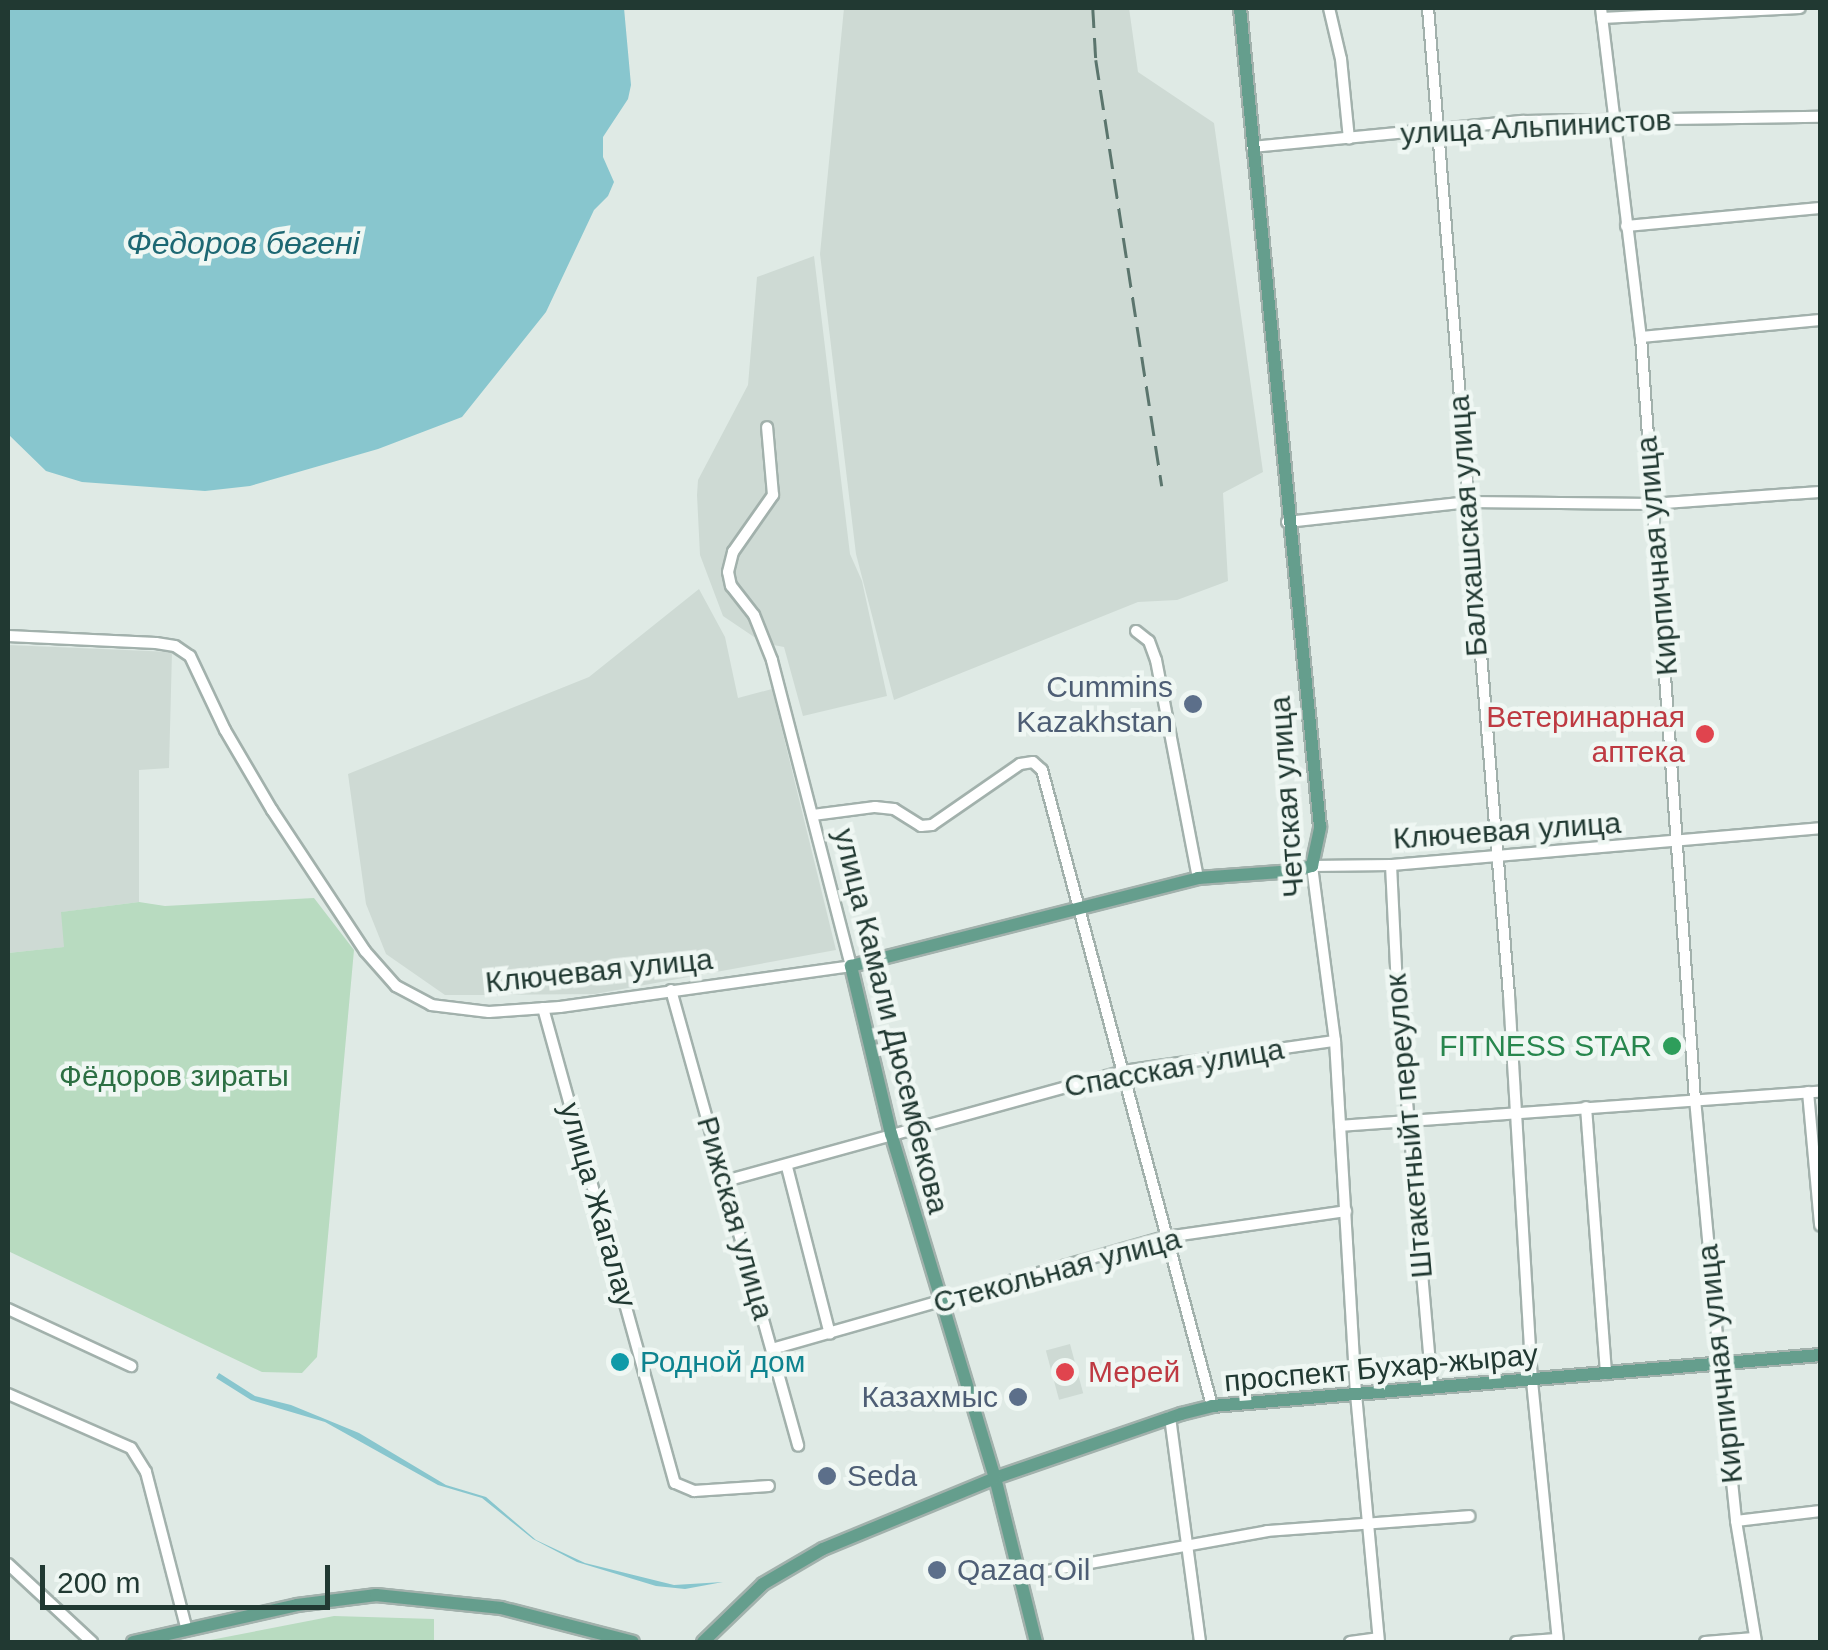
<!DOCTYPE html>
<html>
<head>
<meta charset="utf-8">
<style>
	body { margin:0 }
	#map { position:relative; width:1828px; height:1650px; overflow:hidden; background:#dfeae5; font-family:Arial,sans-serif }
	div>[style] { position:absolute }
	.built>* { inset:0; background:#cedad4; transform-origin:0 0 }
	.green>* { inset:0; background:#b8dbc0 }
	.water>* { inset:0; background:#88c6ce }
	.roads { filter:drop-shadow(2px 0 #a2b1ac) drop-shadow(-2px 0 #a2b1ac) drop-shadow(0 2px #a2b1ac) drop-shadow(0 -2px #a2b1ac) }
	.minor>* { height:10px; margin:-5px; padding:0 5px; transform-origin:5px; border-radius:5px; background:#fff }
	.major>* { height:12px; margin:-6px; padding:0 6px; transform-origin:6px; border-radius:6px; background:#659e8d }
	.rail>* { height:2.5px; margin-top:-1.25px; transform-origin:0; background:repeating-linear-gradient(90deg,#5b756d 0 20px,transparent 0 30px) }
	.dots>* { width:28px; height:28px; translate:-50% -50%; box-sizing:border-box; border:5px solid #eff7f3; border-radius:50% }
	span { translate:-50% -50%; white-space:nowrap; text-align:center; line-height:1.15; -webkit-text-stroke:9px #eff7f3; paint-order:stroke }
	.street-label { font-size:30px; color:#213932 }
	.service-label { font-size:30px; color:#4e5e75 }
	.right { translate:-100% -50%; text-align:right }
	.left { translate:0 -50%; text-align:left }
	.health-label { font-size:30px; color:#be3a42 }
	.leisure-label { font-size:30px; color:#27864d }
	.park-label { font-size:30px; color:#2c6f43 }
	.culture-label { font-size:30px; color:#0d838f }
	.water-label { font-size:32px; color:#1d6873; font-style:italic }
	.frame { position:absolute; inset:0; border:10px solid #213932; pointer-events:none }
	.scale { position:absolute; left:40px; top:1565px; width:290px; height:45px; box-sizing:border-box; border:5px solid #213932; border-top:0; padding-left:12px; font-size:30px; line-height:35px; white-space:nowrap; color:#213932; -webkit-text-stroke:8px #eff7f3; paint-order:stroke }
</style>
</head>
<body>
<div id="map">
	<div class="built">
		<i style="clip-path:polygon(844px 8px,1129px 8px,1138px 72px,1214px 123px,1263px 472px,1223px 493px,1228px 581px,1177px 600px,1138px 602px,894px 700px,856px 554px,820px 254px)"></i>
		<i style="clip-path:polygon(814px 256px,850px 554px,862px 581px,887px 696px,803px 716px,784px 647px,763px 643px,723px 616px,700px 555px,697px 495px,698px 480px,748px 385px,757px 277px)"></i>
		<i style="clip-path:polygon(699px 589px,725px 637px,738px 698px,772px 689px,836px 950px,595px 994px,491px 995px,445px 995px,386px 954px,366px 904px,348px 774px,589px 677px)"></i>
		<i style="clip-path:polygon(8px 645px,172px 652px,169px 768px,139px 770px,139px 902px,62px 912px,65px 947px,8px 953px)"></i>
		<i style="left:1070px;top:1344px;width:51px;height:25px;rotate:75deg"></i>
	</div>
	<div class="green">
		<i style="clip-path:polygon(314px 898px,354px 950px,317px 1357px,302px 1373px,262px 1372px,8px 1251px,8px 953px,64px 947px,61px 912px,139px 902px,165px 906px)"></i>
		<i style="clip-path:polygon(334px 1616px,434px 1619px,434px 1642px,200px 1642px)"></i>
	</div>
	<div class="water">
		<i style="clip-path:polygon(8px 8px,624px 8px,631px 85px,628px 99px,603px 137px,603px 157px,614px 182px,608px 196px,594px 210px,546px 312px,462px 417px,378px 449px,250px 486px,205px 491px,82px 482px,46px 471px,8px 434px)"></i>
		<i style="clip-path:polygon(219px 1373px,255px 1396px,291px 1405px,359px 1433px,446px 1485px,486px 1497px,536px 1540px,585px 1563px,674px 1585px,723px 1582px,685px 1589px,656px 1586px,577px 1562px,533px 1539px,482px 1498px,438px 1485px,325px 1422px,251px 1400px,216px 1378px)"></i>
	</div>
	<div class="roads">
		<div class="minor">
			<i style="left:1329px;top:8px;width:52px;rotate:76.8deg"></i>
			<i style="left:1341px;top:59px;width:80px;rotate:84.3deg"></i>
			<i style="left:1428px;top:8px;width:990px;rotate:85.31deg"></i>
			<i style="left:1509px;top:995px;width:387px;rotate:86.6deg"></i>
			<i style="left:1532px;top:1381px;width:262px;rotate:84.3deg"></i>
			<i style="left:1601px;top:8px;width:331px;rotate:83.1deg"></i>
			<i style="left:1641px;top:337px;width:764px;rotate:85.95deg"></i>
			<i style="left:1695px;top:1099px;width:248px;rotate:84.7deg"></i>
			<i style="left:1718px;top:1346px;width:176px;rotate:84.1deg"></i>
			<i style="left:1736px;top:1521px;width:123px;rotate:80.6deg"></i>
			<i style="left:1602px;top:18px;width:198px;rotate:-2.9deg"></i>
			<i style="left:1252px;top:147px;width:273px;rotate:-5.5deg"></i>
			<i style="left:1524px;top:121px;width:296px;rotate:-0.8deg"></i>
			<i style="left:1626px;top:226px;width:195px;rotate:-5.3deg"></i>
			<i style="left:1641px;top:337px;width:180px;rotate:-5.4deg"></i>
			<i style="left:1287px;top:522px;width:183px;rotate:-6.3deg"></i>
			<i style="left:1469px;top:502px;width:182px;rotate:0.6deg"></i>
			<i style="left:1651px;top:504px;width:169px;rotate:-4.1deg"></i>
			<i style="left:1136px;top:631px;width:16px;rotate:38deg"></i>
			<i style="left:1149px;top:641px;width:20px;rotate:70deg"></i>
			<i style="left:1156px;top:660px;width:222px;rotate:79.1deg"></i>
			<i style="left:8px;top:636px;width:148px;rotate:2.7deg"></i>
			<i style="left:156px;top:643px;width:19px;rotate:9deg"></i>
			<i style="left:175px;top:646px;width:18px;rotate:34deg"></i>
			<i style="left:190px;top:656px;width:82px;rotate:64.7deg"></i>
			<i style="left:225px;top:730px;width:93px;rotate:59.6deg"></i>
			<i style="left:272px;top:810px;width:169px;rotate:56.6deg"></i>
			<i style="left:365px;top:951px;width:47px;rotate:48.5deg"></i>
			<i style="left:396px;top:986px;width:40px;rotate:28deg"></i>
			<i style="left:431px;top:1005px;width:58px;rotate:6.9deg"></i>
			<i style="left:489px;top:1012px;width:71px;rotate:-4deg"></i>
			<i style="left:560px;top:1007px;width:294px;rotate:-8deg"></i>
			<i style="left:851px;top:966px;width:316px;rotate:-104.5deg"></i>
			<i style="left:772px;top:660px;width:48px;rotate:-111.8deg"></i>
			<i style="left:754px;top:615px;width:37px;rotate:-128deg"></i>
			<i style="left:731px;top:586px;width:14px;rotate:-102deg"></i>
			<i style="left:728px;top:572px;width:21px;rotate:-76deg"></i>
			<i style="left:733px;top:552px;width:70px;rotate:-54.9deg"></i>
			<i style="left:773px;top:495px;width:68px;rotate:-95deg"></i>
			<i style="left:813px;top:815px;width:63px;rotate:-7.4deg"></i>
			<i style="left:875px;top:807px;width:19px;rotate:6deg"></i>
			<i style="left:894px;top:809px;width:32px;rotate:32deg"></i>
			<i style="left:921px;top:826px;width:11px;rotate:-5deg"></i>
			<i style="left:932px;top:825px;width:107px;rotate:-34.7deg"></i>
			<i style="left:1020px;top:764px;width:13px;rotate:-9deg"></i>
			<i style="left:1033px;top:762px;width:12px;rotate:42deg"></i>
			<i style="left:1042px;top:770px;width:658px;rotate:75.03deg"></i>
			<i style="left:1391px;top:865px;width:122px;rotate:87.2deg"></i>
			<i style="left:1397px;top:987px;width:402px;rotate:85deg"></i>
			<i style="left:671px;top:990px;width:473px;rotate:74.4deg"></i>
			<i style="left:543px;top:1008px;width:493px;rotate:74.5deg"></i>
			<i style="left:675px;top:1483px;width:21px;rotate:23deg"></i>
			<i style="left:694px;top:1491px;width:75px;rotate:-3.8deg"></i>
			<i style="left:1808px;top:1092px;width:134px;rotate:84.8deg"></i>
			<i style="left:1586px;top:1107px;width:268px;rotate:85.7deg"></i>
			<i style="left:1340px;top:1126px;width:481px;rotate:-4.1deg"></i>
			<i style="left:787px;top:1167px;width:172px;rotate:75.6deg"></i>
			<i style="left:725px;top:1181px;width:413px;rotate:-15.4deg"></i>
			<i style="left:1123px;top:1071px;width:214px;rotate:-8.1deg"></i>
			<i style="left:8px;top:1309px;width:136px;rotate:24.9deg"></i>
			<i style="left:772px;top:1349px;width:410px;rotate:-15.9deg"></i>
			<i style="left:1166px;top:1237px;width:182px;rotate:-8.2deg"></i>
			<i style="left:8px;top:1394px;width:134px;rotate:23.7deg"></i>
			<i style="left:131px;top:1448px;width:28px;rotate:58deg"></i>
			<i style="left:146px;top:1472px;width:163px;rotate:75.5deg"></i>
			<i style="left:1170px;top:1417px;width:227px;rotate:82.4deg"></i>
			<i style="left:1736px;top:1521px;width:85px;rotate:-6.8deg"></i>
			<i style="left:8px;top:1564px;width:115px;rotate:42.9deg"></i>
			<i style="left:1018px;top:1576px;width:253px;rotate:-10.2deg"></i>
			<i style="left:1267px;top:1531px;width:203px;rotate:-4.2deg"></i>
			<i style="left:1350px;top:1642px;width:28px;rotate:-8deg"></i>
			<i style="left:1379px;top:1642px;width:249px;rotate:-95.3deg"></i>
			<i style="left:1356px;top:1394px;width:354px;rotate:-93.4deg"></i>
			<i style="left:1335px;top:1041px;width:177px;rotate:-97.5deg"></i>
			<i style="left:1312px;top:866px;width:79px;rotate:-0.7deg"></i>
			<i style="left:1391px;top:865px;width:431px;rotate:-4.9deg"></i>
			<i style="left:1516px;top:1642px;width:41px;rotate:-4.2deg"></i>
			<i style="left:1705px;top:1642px;width:49px;rotate:-4.7deg"></i>
		</div>
		<div class="major">
			<i style="left:133px;top:1642px;width:168px;rotate:-12.7deg"></i>
			<i style="left:297px;top:1605px;width:80px;rotate:-7.2deg"></i>
			<i style="left:376px;top:1595px;width:126px;rotate:5.9deg"></i>
			<i style="left:501px;top:1608px;width:136px;rotate:14.4deg"></i>
			<i style="left:703px;top:1642px;width:83px;rotate:-44deg"></i>
			<i style="left:763px;top:1584px;width:69px;rotate:-30.3deg"></i>
			<i style="left:823px;top:1549px;width:186px;rotate:-22.4deg"></i>
			<i style="left:995px;top:1478px;width:197px;rotate:-19deg"></i>
			<i style="left:1181px;top:1414px;width:32px;rotate:-14deg"></i>
			<i style="left:1212px;top:1406px;width:610px;rotate:-4.79deg"></i>
			<i style="left:1036px;top:1642px;width:169px;rotate:-104deg"></i>
			<i style="left:995px;top:1478px;width:359px;rotate:-106.8deg"></i>
			<i style="left:891px;top:1134px;width:173px;rotate:-103.4deg"></i>
			<i style="left:851px;top:966px;width:358px;rotate:-14.2deg"></i>
			<i style="left:1198px;top:878px;width:96px;rotate:-4.2deg"></i>
			<i style="left:1294px;top:871px;width:19px;rotate:-16deg"></i>
			<i style="left:1312px;top:866px;width:40px;rotate:-78deg"></i>
			<i style="left:1320px;top:827px;width:823px;rotate:-95.58deg"></i>
		</div>
	</div>
	<div class="rail">
		<i style="left:1093px;top:8px;width:52px;rotate:86.7deg"></i>
		<i style="left:1096px;top:60px;width:431px;rotate:81.2deg"></i>
	</div>
	<div class="dots">
		<i style="left:1193px;top:704px;background:#5c6f8a"></i>
		<i style="left:1705px;top:734px;background:#e0444e"></i>
		<i style="left:1672px;top:1046px;background:#2e9e5b"></i>
		<i style="left:620px;top:1362px;background:#0f9aa8"></i>
		<i style="left:1065px;top:1372px;background:#e0444e"></i>
		<i style="left:1018px;top:1397px;background:#5c6f8a"></i>
		<i style="left:827px;top:1476px;background:#5c6f8a"></i>
		<i style="left:937px;top:1570px;background:#5c6f8a"></i>
	</div>
	<div class="street-label">
		<span style="left:1536px;top:127px;rotate:-3deg">улица Альпинистов</span>
		<span style="left:1468px;top:526px;rotate:-94deg">Балхашская улица</span>
		<span style="left:1657px;top:556px;rotate:-95deg">Кирпичная улица</span>
		<span style="left:1287px;top:797px;rotate:-94deg">Четская улица</span>
		<span style="left:1507px;top:831px;rotate:-4deg">Ключевая улица</span>
		<span style="left:599px;top:971px;rotate:-6deg">Ключевая улица</span>
		<span style="left:891px;top:1021px;rotate:76deg">улица Камали Дюсембекова</span>
		<span style="left:1174px;top:1068px;rotate:-10deg">Спасская улица</span>
		<span style="left:1409px;top:1126px;rotate:-95deg">Штакетныйт переулок</span>
		<span style="left:598px;top:1205px;rotate:74deg">улица Жагалау</span>
		<span style="left:735px;top:1218px;rotate:74deg">Рижская улица</span>
		<span style="left:1057px;top:1271px;rotate:-15deg">Стекольная улица</span>
		<span style="left:1720px;top:1364px;rotate:-96deg">Кирпичная улица</span>
		<span style="left:1381px;top:1368px;rotate:-5deg">проспект Бухар-жырау</span>
	</div>
	<div class="service-label">
		<span class="right" style="left:1173px;top:704px">Cummins<br>Kazakhstan</span>
		<span class="right" style="left:998px;top:1397px">Казахмыс</span>
		<span class="left" style="left:847px;top:1476px">Seda</span>
		<span class="left" style="left:957px;top:1570px">Qazaq Oil</span>
	</div>
	<div class="health-label">
		<span class="right" style="left:1685px;top:734px">Ветеринарная<br>аптека</span>
		<span class="left" style="left:1088px;top:1372px">Мерей</span>
	</div>
	<div class="leisure-label">
		<span class="right" style="left:1652px;top:1046px">FITNESS STAR</span>
	</div>
	<div class="park-label">
		<span style="left:174px;top:1076px">Фёдоров зираты</span>
	</div>
	<div class="culture-label">
		<span class="left" style="left:640px;top:1362px">Родной дом</span>
	</div>
	<div class="water-label">
		<span style="left:243px;top:243px">Федоров бөгені</span>
	</div>
	<div class="frame"></div>
	<div class="scale">200 m</div>
</div>
</body>
</html>
